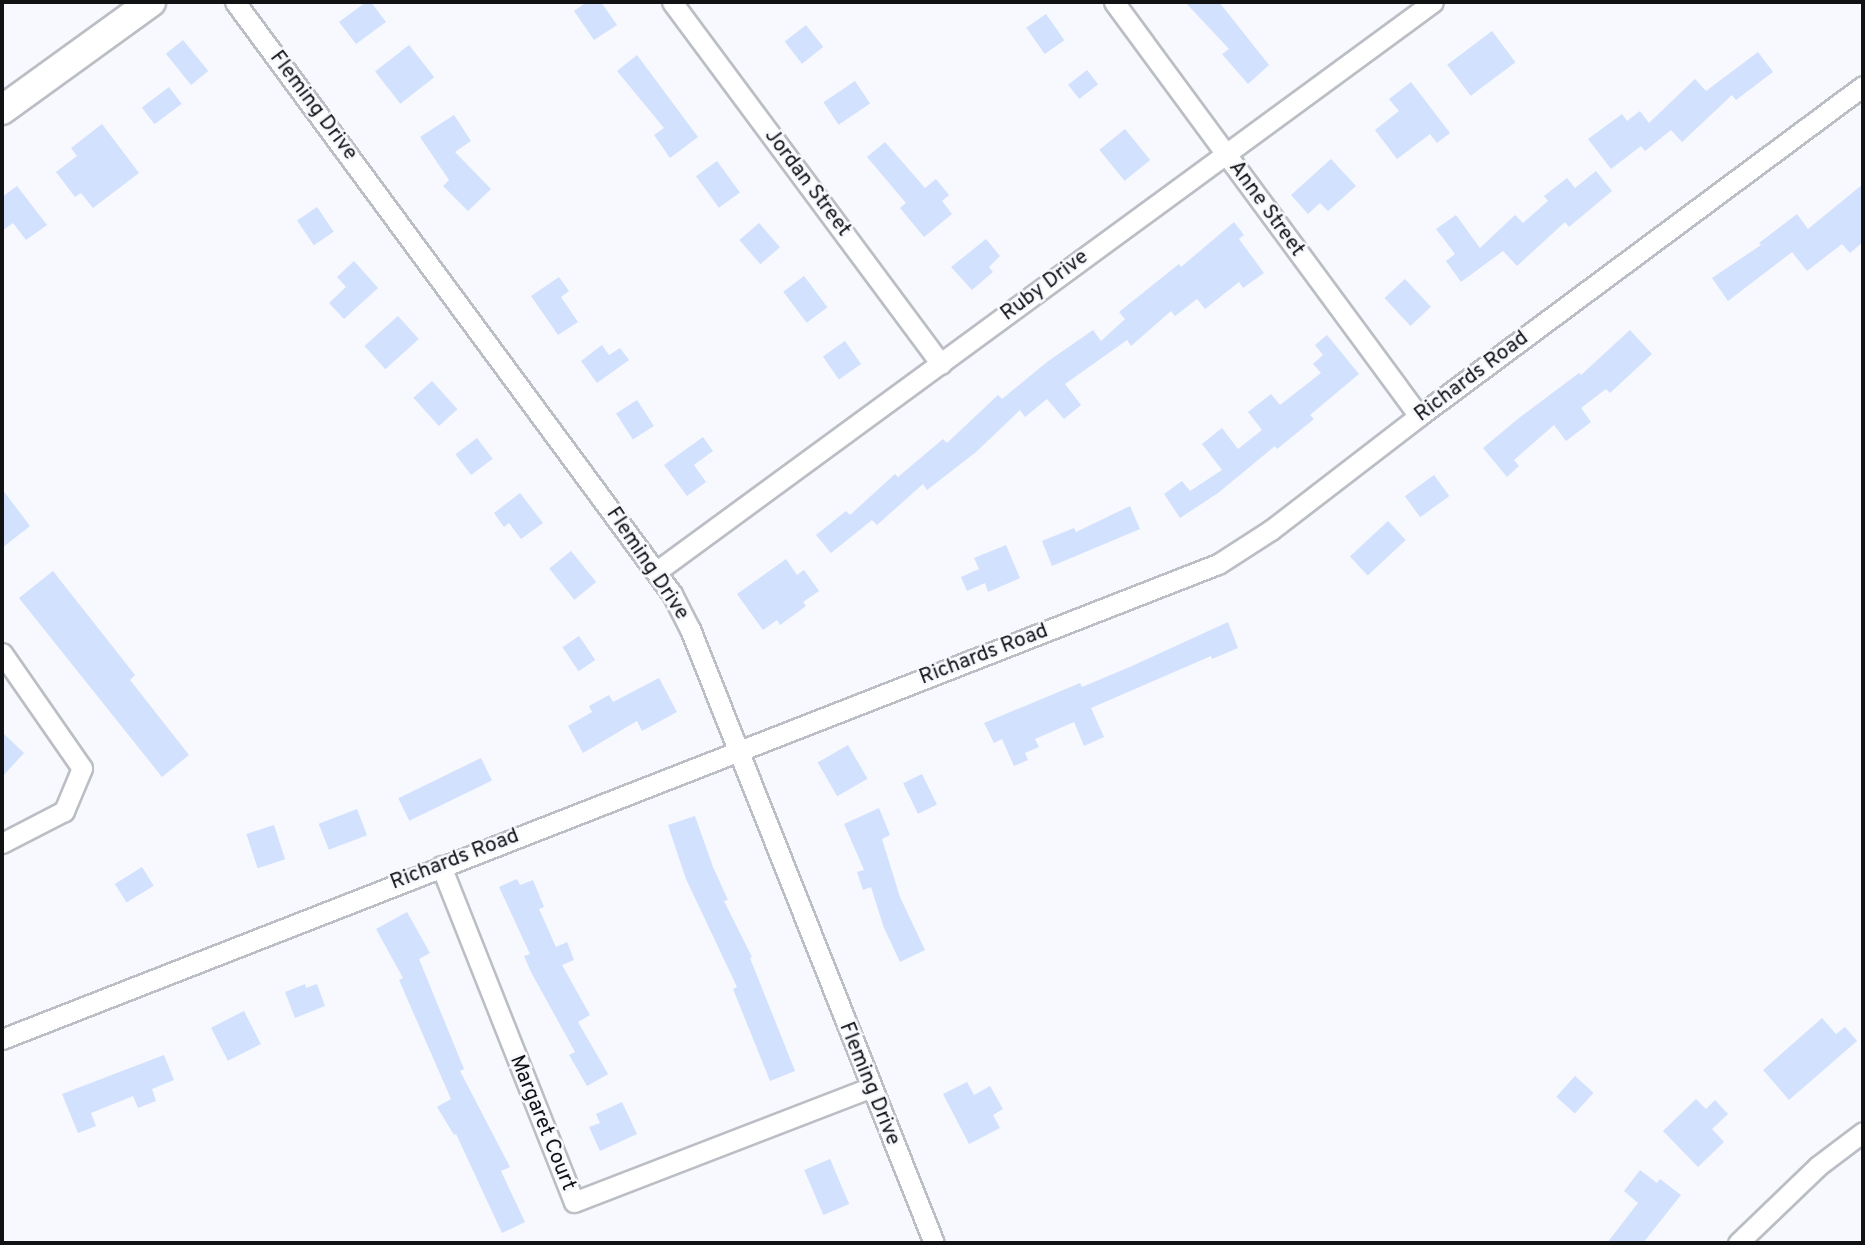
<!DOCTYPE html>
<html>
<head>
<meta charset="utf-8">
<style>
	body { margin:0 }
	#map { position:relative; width:1865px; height:1245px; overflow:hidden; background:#f7f9fe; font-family:Overpass,sans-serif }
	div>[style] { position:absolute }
	.building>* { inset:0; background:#d2e1fd; transform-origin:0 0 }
	.roads { filter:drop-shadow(2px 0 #bbbec4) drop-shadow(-2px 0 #bbbec4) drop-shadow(0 2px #bbbec4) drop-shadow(0 -2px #bbbec4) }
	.minor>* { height:19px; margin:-9.5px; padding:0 9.5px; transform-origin:9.5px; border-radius:9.5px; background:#fff }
	.secondary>* { height:28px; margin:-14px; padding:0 14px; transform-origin:14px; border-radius:14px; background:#fff }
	span { translate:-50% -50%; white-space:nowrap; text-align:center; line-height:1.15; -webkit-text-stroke:5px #f7f9fe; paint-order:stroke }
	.street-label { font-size:21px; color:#111214 }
	.frame { position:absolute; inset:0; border:4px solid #111214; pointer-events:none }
</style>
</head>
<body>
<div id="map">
	<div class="building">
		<i style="clip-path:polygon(366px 2px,371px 2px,386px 22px,356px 44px,339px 22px)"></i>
		<i style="clip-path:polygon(587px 2px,601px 2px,617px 25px,594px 40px,574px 11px)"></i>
		<i style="clip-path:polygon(1185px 2px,1219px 2px,1269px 65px,1248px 84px,1222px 54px,1229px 49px)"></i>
		<i style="left:1046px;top:14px;width:32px;height:24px;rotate:55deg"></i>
		<i style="left:806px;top:25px;width:28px;height:27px;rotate:52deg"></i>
		<i style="left:1492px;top:31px;width:39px;height:56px;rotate:53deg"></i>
		<i style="left:183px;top:40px;width:40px;height:22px;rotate:51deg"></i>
		<i style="left:409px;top:45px;width:41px;height:43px;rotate:52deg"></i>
		<i style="clip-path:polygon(1758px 52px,1773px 72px,1736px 100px,1732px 95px,1682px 142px,1671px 130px,1645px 151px,1641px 146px,1611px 169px,1588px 139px,1622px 114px,1627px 121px,1640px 111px,1649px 123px,1695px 79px,1706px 91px)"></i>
		<i style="clip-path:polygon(637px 55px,698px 137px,670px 158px,654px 135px,664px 128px,617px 71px)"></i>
		<i style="left:1087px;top:70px;width:18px;height:24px;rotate:52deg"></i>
		<i style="left:855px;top:81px;width:27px;height:38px;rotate:56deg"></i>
		<i style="clip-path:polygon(1411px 82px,1450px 133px,1437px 143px,1430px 134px,1397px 159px,1375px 130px,1399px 111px,1389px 99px)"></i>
		<i style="left:169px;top:87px;width:21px;height:34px;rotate:53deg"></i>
		<i style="clip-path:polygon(454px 115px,471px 141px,455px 152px,491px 189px,468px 211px,443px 186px,449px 180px,420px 137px)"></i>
		<i style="clip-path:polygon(102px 124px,139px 173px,93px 208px,81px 193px,75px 197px,56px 172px,77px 156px,71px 148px)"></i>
		<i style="left:1125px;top:129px;width:40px;height:33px;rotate:51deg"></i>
		<i style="clip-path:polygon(885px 142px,925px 188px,936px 179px,949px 195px,942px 201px,952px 214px,924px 237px,900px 208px,906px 203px,867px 157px)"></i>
		<i style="clip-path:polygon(1331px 159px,1356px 186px,1328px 211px,1320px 203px,1308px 214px,1291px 195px)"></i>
		<i style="left:717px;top:161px;width:39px;height:26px;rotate:54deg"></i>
		<i style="clip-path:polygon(1596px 171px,1612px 191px,1569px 227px,1565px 222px,1517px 266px,1503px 251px,1461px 282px,1446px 261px,1455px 254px,1436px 229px,1456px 215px,1480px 248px,1515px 215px,1523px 223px,1548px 201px,1544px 196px,1567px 178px,1575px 188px)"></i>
		<i style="clip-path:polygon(1863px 184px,1863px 242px,1850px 253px,1842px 244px,1807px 271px,1792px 252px,1728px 301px,1712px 278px,1761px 245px,1759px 243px,1797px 214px,1808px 229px)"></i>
		<i style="clip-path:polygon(17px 186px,47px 225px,26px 240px,13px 223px,2px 231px,2px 197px)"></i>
		<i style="left:317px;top:207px;width:30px;height:24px;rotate:56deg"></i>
		<i style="clip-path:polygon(1234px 222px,1244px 235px,1239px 239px,1264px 273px,1243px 288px,1239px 282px,1205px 309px,1197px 299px,1175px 316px,1171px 311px,1131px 346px,1127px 340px,1065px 384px,1081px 405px,1064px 419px,1047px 399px,1025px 417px,1020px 410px,976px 452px,927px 490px,923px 484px,877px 525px,872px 520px,831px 553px,816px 535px,846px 511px,850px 515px,895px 474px,898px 477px,943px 439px,947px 443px,998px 395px,1002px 399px,1047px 362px,1093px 330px,1101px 341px,1125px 319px,1119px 312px,1179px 264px,1181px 267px)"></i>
		<i style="left:759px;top:223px;width:32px;height:26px;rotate:49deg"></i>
		<i style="clip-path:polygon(986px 239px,1000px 256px,989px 267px,993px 272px,972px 290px,951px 267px)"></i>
		<i style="clip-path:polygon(354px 261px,378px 288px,344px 319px,329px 303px,346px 287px,337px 277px)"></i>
		<i style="left:804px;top:276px;width:39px;height:26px;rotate:53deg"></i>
		<i style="clip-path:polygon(559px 277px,569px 291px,561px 297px,578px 322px,558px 335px,531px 296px)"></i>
		<i style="left:1405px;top:279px;width:38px;height:28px;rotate:47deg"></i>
		<i style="left:398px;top:316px;width:31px;height:45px;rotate:48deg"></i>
		<i style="clip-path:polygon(1630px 330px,1652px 354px,1610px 393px,1606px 389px,1581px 408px,1591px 422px,1566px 441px,1554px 425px,1514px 460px,1519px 466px,1507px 477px,1483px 448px,1519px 418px,1579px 373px,1581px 375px)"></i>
		<i style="clip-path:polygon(1327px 335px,1359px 374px,1310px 415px,1314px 419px,1277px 449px,1275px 446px,1218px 493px,1180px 518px,1164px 494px,1182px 481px,1190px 491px,1222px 470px,1202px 444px,1222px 428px,1238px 449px,1262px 430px,1248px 412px,1271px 394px,1280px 405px,1321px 373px,1313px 364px,1323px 355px,1315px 345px)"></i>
		<i style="left:845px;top:341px;width:28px;height:27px;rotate:55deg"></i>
		<i style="clip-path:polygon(602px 345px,609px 355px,620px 348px,629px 360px,597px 383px,581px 361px)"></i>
		<i style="left:432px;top:381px;width:38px;height:25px;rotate:48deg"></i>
		<i style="left:637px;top:400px;width:31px;height:25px;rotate:57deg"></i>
		<i style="clip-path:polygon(703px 437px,713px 451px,694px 465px,706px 482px,687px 496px,664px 465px)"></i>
		<i style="left:477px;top:438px;width:26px;height:27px;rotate:53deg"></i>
		<i style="left:1434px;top:475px;width:26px;height:36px;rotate:54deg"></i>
		<i style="clip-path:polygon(2px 489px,30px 526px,2px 548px)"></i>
		<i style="clip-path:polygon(520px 493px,543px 523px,521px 539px,509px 523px,504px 527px,494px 513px)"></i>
		<i style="clip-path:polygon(1130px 506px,1140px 529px,1052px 566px,1042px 541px,1074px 528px,1076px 532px)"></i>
		<i style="left:1388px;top:521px;width:26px;height:52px;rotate:47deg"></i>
		<i style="clip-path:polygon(1006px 545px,1020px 578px,988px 592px,985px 583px,967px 591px,961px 577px,979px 569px,974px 558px)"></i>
		<i style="left:571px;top:551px;width:40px;height:28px;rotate:51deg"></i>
		<i style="clip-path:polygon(786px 559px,797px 575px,804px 570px,819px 591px,803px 602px,806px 606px,780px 625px,777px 620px,763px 630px,737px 594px)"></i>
		<i style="clip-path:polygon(53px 571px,135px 675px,130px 680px,189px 755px,162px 777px,19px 598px)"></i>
		<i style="clip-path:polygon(1228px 622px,1238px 648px,1212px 659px,1211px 656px,1091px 708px,1104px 737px,1084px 746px,1074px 722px,1035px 739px,1039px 747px,1025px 753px,1028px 760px,1014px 766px,1002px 739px,994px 743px,984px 723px,1080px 683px,1082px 687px,1132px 666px)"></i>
		<i style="left:579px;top:636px;width:29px;height:20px;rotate:56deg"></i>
		<i style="clip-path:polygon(659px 678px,677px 712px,642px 731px,637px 721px,583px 753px,568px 726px,592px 712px,589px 706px,609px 695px,613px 702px)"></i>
		<i style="clip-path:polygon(2px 732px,24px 753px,2px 777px)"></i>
		<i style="left:848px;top:745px;width:39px;height:35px;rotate:60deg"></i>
		<i style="left:481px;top:758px;width:25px;height:92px;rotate:64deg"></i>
		<i style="left:922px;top:774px;width:34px;height:21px;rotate:64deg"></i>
		<i style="clip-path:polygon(879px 808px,890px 835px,882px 839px,900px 897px,925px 950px,900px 962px,884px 928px,871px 887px,863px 890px,857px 872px,864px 870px,844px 824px)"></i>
		<i style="left:357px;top:809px;width:28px;height:41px;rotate:69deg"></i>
		<i style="clip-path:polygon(695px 816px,713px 867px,728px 900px,724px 901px,752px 957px,750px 958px,795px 1071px,770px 1081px,733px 989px,737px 987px,686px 879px,668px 825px)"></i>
		<i style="left:274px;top:825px;width:36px;height:29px;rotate:72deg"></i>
		<i style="left:142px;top:867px;width:22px;height:32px;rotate:58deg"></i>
		<i style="clip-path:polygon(517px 879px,520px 885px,533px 880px,544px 907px,539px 909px,556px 947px,567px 942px,574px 960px,562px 965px,590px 1015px,578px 1022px,608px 1074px,587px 1086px,569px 1055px,575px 1052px,531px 972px,524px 956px,530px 954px,499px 887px)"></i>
		<i style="clip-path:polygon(407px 912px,430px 953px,419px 959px,464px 1069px,460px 1071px,510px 1167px,501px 1171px,525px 1222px,502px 1233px,456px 1134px,454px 1135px,437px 1107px,451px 1099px,399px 980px,403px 978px,376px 929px)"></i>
		<i style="clip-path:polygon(305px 984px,306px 988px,317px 984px,325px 1006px,295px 1018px,285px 992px)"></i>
		<i style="left:244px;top:1011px;width:37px;height:37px;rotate:63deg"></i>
		<i style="clip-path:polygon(1822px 1018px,1836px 1034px,1845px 1027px,1857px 1041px,1789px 1100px,1763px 1070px)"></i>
		<i style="clip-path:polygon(164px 1055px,174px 1080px,152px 1089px,156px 1101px,138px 1108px,133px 1096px,91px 1113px,96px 1126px,78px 1133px,62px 1094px)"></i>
		<i style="left:1575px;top:1076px;width:25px;height:28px;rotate:42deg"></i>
		<i style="clip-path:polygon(967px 1082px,974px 1095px,990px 1086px,1003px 1109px,993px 1115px,1000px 1128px,969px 1144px,943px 1094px)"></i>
		<i style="clip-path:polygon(1696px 1099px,1706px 1109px,1715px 1100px,1728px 1114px,1712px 1129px,1724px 1142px,1698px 1167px,1663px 1131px)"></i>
		<i style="clip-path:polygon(622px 1102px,637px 1134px,600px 1151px,589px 1127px,600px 1123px,596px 1114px)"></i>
		<i style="left:830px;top:1159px;width:49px;height:28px;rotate:67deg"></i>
		<i style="clip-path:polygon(1640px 1170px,1657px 1183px,1660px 1179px,1681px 1195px,1643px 1243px,1607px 1243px,1638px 1203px,1624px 1191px)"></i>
	</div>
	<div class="roads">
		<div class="minor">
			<i style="left:235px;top:2px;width:736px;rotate:53.57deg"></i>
			<i style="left:672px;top:594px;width:39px;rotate:63deg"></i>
			<i style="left:690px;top:629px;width:661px;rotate:68.33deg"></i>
			<i style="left:672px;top:2px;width:451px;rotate:53.4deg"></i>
			<i style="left:1114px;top:2px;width:514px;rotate:53.62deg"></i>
			<i style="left:657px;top:571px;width:962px;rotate:-36.25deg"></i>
			<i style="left:2px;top:653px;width:140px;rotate:55.2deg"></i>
			<i style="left:82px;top:768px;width:47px;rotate:112.7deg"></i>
			<i style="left:64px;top:811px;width:70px;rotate:152.7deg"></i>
			<i style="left:441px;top:866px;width:361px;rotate:68.4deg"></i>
			<i style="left:574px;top:1202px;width:317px;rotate:-21.1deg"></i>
			<i style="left:2px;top:1039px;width:1305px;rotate:-21.34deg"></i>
			<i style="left:1218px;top:564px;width:63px;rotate:-32.7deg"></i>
			<i style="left:1271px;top:530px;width:187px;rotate:-37.6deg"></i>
			<i style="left:1419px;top:416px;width:553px;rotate:-36.62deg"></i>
			<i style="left:1738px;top:1243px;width:111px;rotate:-43.9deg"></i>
			<i style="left:1818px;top:1166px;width:56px;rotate:-37.1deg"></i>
		</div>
		<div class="secondary">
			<i style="left:2px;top:110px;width:184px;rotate:-35.9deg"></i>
		</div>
	</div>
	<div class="street-label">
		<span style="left:313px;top:106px;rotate:53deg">Fleming Drive</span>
		<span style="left:807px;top:183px;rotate:53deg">Jordan Street</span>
		<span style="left:1266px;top:209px;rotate:54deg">Anne Street</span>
		<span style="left:1045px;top:286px;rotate:-37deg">Ruby Drive</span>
		<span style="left:1472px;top:377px;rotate:-37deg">Richards Road</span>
		<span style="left:647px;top:564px;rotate:56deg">Fleming Drive</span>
		<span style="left:984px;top:655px;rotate:-21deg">Richards Road</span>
		<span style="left:455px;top:860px;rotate:-21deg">Richards Road</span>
		<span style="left:869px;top:1084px;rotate:68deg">Fleming Drive</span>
		<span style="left:542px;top:1123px;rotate:68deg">Margaret Court</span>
	</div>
	<div class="frame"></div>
</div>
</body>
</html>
